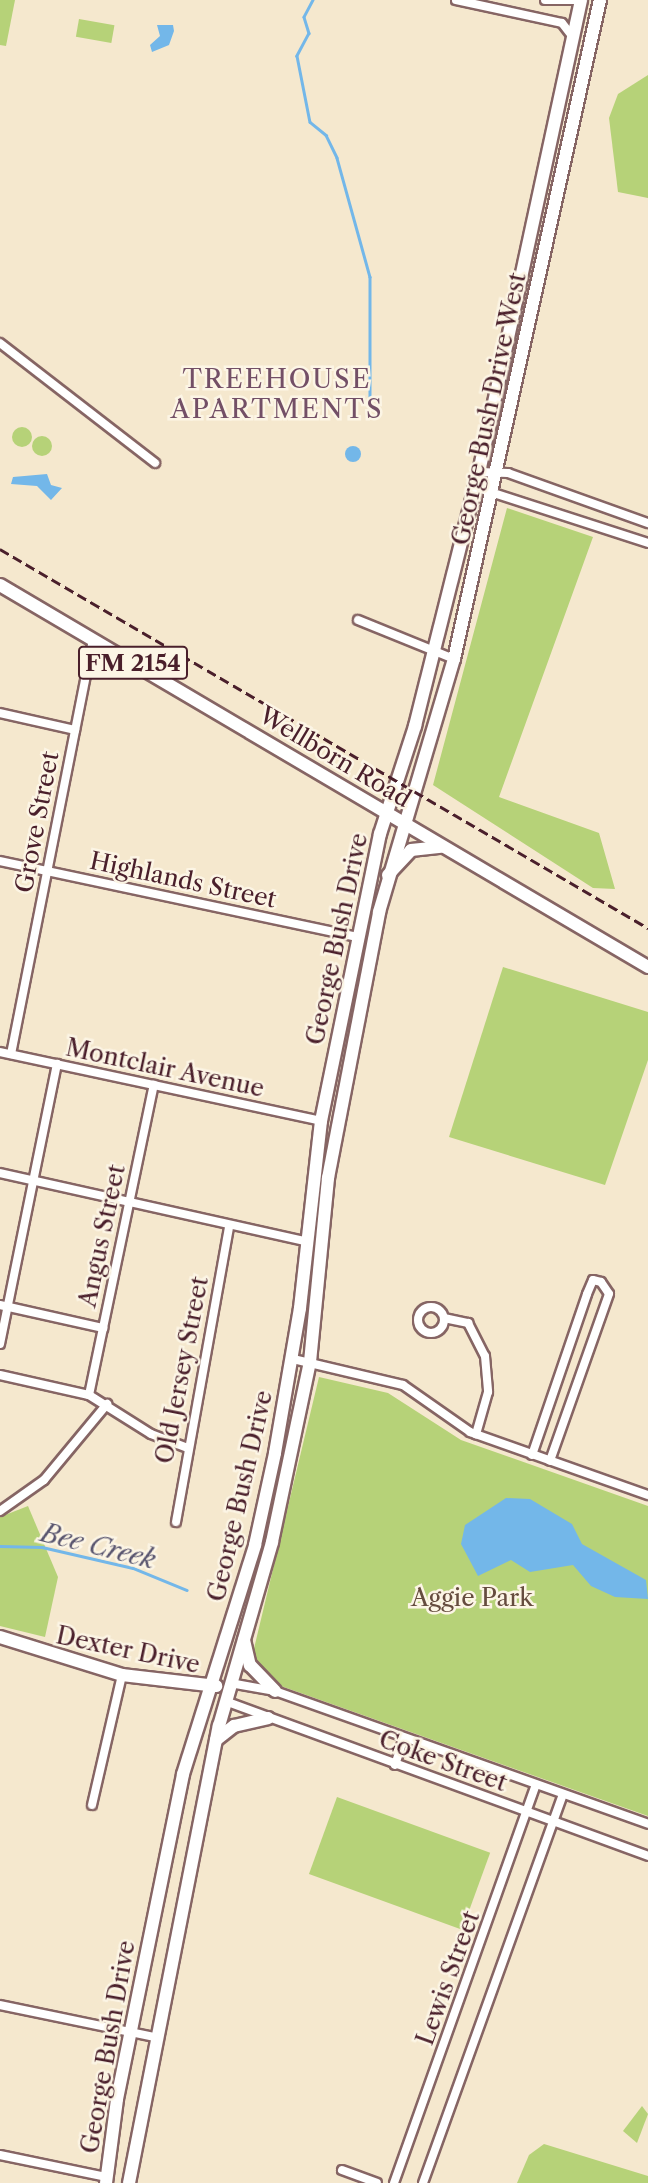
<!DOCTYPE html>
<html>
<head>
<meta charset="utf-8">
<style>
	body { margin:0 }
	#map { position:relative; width:648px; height:2183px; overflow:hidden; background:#f5e8ce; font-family:"Libre Caslon Text",serif }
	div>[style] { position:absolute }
	.green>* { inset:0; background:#b6d278; transform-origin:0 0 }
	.round { border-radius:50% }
	.water>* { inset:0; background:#73b7e9 }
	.stream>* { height:2.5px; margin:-1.25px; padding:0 1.25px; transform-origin:1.25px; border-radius:1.25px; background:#73b7e9 }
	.roads { filter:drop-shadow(2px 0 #866564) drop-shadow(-2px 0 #866564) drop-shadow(0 2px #866564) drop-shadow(0 -2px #866564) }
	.street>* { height:8px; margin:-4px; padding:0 4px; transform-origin:4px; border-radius:4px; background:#fff }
	.street>.ring { margin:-4px; padding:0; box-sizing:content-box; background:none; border:8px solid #fff; border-radius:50% }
	.secondary>* { height:12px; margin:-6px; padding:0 6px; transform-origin:6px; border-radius:6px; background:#fff }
	.primary>* { height:12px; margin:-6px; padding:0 6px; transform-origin:6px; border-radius:6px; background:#fff }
	.rail>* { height:2.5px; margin-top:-1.25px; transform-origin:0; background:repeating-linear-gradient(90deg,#4a1f2b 0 10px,transparent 0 15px) }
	span { translate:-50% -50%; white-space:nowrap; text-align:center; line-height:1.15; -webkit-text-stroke:5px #fcf5e5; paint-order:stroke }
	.shield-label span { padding:2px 5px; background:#fcf5e5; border:2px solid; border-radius:5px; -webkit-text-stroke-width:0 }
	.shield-label { font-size:23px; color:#4a1f2b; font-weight:700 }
	.street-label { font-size:24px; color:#4a1f2b }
	.park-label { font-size:24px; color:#654c3e }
	.neighbourhood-label { font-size:26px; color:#734f66; letter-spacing:2px }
	.water-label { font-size:26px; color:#58546e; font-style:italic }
</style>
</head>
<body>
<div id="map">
	<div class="green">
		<i style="clip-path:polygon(0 0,15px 0,6px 46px,0 45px)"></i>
		<i style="left:79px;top:19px;width:36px;height:18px;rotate:10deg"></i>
		<i style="clip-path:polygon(648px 75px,648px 198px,618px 192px,609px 118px,618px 94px)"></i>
		<i class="round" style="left:12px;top:427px;width:20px;height:20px"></i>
		<i class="round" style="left:32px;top:436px;width:20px;height:20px"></i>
		<i style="clip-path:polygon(507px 508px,593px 537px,499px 797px,599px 833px,615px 889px,593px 888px,433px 785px)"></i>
		<i style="clip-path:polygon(503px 967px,648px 1012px,648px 1060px,605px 1185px,449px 1137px)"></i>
		<i style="clip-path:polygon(319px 1377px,388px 1393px,461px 1440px,648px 1506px,648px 1816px,278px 1685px,251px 1661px)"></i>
		<i style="clip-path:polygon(28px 1506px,58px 1577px,45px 1637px,0 1626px,0 1517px)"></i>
		<i style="left:337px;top:1797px;width:163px;height:82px;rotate:20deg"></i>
		<i style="clip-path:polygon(642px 2106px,648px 2114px,637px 2143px,623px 2131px)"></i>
		<i style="clip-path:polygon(544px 2144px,648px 2176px,648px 2183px,517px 2183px,529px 2155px)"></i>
	</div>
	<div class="water">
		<i style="clip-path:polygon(157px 25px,173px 25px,174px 31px,169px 45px,152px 52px,150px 45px,160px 36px)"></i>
		<i class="round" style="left:345px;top:446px;width:16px;height:16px"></i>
		<i style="clip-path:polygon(47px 474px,51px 485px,62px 488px,51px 500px,37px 486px,11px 484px,13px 477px)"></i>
		<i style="clip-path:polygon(506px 1498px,530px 1499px,572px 1524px,582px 1544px,646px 1580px,648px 1599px,615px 1597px,591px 1586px,573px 1565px,530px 1572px,511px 1560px,478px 1576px,461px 1544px,465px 1525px)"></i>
	</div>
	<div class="stream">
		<i style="left:313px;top:0;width:19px;rotate:118deg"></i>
		<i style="left:304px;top:17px;width:17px;rotate:73deg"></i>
		<i style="left:309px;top:33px;width:26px;rotate:118deg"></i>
		<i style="left:297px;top:56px;width:67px;rotate:78.9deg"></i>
		<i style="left:310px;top:122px;width:21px;rotate:39deg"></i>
		<i style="left:326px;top:135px;width:25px;rotate:64deg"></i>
		<i style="left:337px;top:158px;width:123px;rotate:74.5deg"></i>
		<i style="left:370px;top:277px;width:126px;rotate:90deg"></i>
		<i style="left:0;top:1546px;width:42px;rotate:1.4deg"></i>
		<i style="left:42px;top:1547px;width:93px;rotate:13deg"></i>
		<i style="left:133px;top:1568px;width:58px;rotate:22.2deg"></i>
	</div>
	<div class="roads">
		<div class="street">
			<i style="left:456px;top:0;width:108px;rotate:12.2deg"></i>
			<i style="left:562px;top:23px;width:18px;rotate:52deg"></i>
			<i style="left:545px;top:0;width:36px"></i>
			<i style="left:0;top:343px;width:196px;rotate:37.7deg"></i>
			<i style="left:479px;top:472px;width:29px;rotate:2deg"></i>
			<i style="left:508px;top:473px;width:149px;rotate:19.7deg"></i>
			<i style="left:475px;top:487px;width:182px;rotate:17.9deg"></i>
			<i style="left:358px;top:620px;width:104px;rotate:22.1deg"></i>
			<i style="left:0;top:713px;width:77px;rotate:12.8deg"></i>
			<i style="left:0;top:861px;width:365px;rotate:12deg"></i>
			<i style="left:0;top:1052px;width:328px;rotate:12.1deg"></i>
			<i style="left:11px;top:1054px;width:423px;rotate:-78.8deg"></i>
			<i style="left:0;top:1173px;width:312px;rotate:12.6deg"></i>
			<i style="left:0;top:1305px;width:106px;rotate:12.6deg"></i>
			<i class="ring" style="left:418px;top:1307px;width:18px;height:18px"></i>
			<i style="left:444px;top:1318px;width:25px;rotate:12deg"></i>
			<i style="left:468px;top:1323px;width:37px;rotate:63deg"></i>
			<i style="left:485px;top:1356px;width:36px;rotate:85deg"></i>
			<i style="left:488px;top:1392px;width:44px;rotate:105.9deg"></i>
			<i style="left:0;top:1344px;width:286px;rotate:-78.5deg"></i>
			<i style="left:293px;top:1359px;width:113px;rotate:13.3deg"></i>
			<i style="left:403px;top:1385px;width:82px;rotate:35deg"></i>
			<i style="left:470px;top:1432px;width:189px;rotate:19.5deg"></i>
			<i style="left:0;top:1375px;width:91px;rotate:12.7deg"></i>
			<i style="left:89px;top:1395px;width:73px;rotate:32.2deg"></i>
			<i style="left:151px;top:1434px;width:40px;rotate:21deg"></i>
			<i style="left:89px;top:1395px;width:317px;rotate:-78.2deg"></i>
			<i style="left:532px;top:1455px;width:170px;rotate:-71.1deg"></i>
			<i style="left:587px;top:1294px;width:15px;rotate:-67deg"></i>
			<i style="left:593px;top:1280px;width:8px;rotate:14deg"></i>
			<i style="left:601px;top:1282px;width:14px;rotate:56deg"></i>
			<i style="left:609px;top:1294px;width:177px;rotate:109.5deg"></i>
			<i style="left:0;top:1511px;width:54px;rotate:-35.2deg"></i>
			<i style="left:44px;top:1480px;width:99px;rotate:-50.3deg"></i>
			<i style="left:176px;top:1522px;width:300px;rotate:-79.8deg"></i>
			<i style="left:230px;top:1683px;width:46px;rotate:10.1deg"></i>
			<i style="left:275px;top:1691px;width:396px;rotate:19.6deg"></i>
			<i style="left:225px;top:1701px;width:451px;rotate:20.1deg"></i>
			<i style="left:395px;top:1765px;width:28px;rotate:-72deg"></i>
			<i style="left:92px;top:1805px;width:133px;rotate:-77deg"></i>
			<i style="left:0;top:2005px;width:158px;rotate:11.7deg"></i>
			<i style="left:0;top:2155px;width:108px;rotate:11.7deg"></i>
			<i style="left:342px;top:2170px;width:37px;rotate:20deg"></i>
			<i style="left:394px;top:2183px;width:423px;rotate:-70.4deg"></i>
			<i style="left:423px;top:2183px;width:412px;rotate:-70.2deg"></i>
		</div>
		<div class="secondary">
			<i style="left:0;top:1637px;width:128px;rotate:17.3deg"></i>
			<i style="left:122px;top:1675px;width:95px;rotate:6.7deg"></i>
			<i style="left:244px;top:1640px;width:26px;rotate:77deg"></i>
			<i style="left:250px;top:1665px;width:36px;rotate:46deg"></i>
			<i style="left:216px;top:1740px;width:23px;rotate:-38deg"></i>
			<i style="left:234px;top:1726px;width:35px;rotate:-13deg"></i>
			<i style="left:106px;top:2183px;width:85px;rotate:-82.5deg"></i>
			<i style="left:117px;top:2099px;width:332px;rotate:-78.5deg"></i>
			<i style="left:183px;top:1774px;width:240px;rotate:-72.5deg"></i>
			<i style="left:255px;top:1545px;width:94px;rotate:-77.7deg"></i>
			<i style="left:275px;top:1453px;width:147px;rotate:-80.2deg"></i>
			<i style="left:300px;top:1308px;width:188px;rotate:-83.6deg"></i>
			<i style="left:321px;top:1121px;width:293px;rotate:-78.4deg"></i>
			<i style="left:380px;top:834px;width:114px;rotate:-72deg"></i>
			<i style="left:415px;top:726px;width:262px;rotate:-75.9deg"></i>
			<i style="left:479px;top:472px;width:483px;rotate:-77.8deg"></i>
			<i style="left:129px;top:2183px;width:466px;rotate:-78.9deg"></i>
			<i style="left:219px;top:1726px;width:191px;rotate:-73.9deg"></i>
			<i style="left:272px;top:1542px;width:184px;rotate:-78.1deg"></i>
			<i style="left:310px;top:1362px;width:185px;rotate:-84.4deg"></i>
			<i style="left:328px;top:1178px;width:271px;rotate:-79.1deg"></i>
			<i style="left:379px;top:912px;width:264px;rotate:-73.5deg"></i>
			<i style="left:454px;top:659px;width:675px;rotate:-77.51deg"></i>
		</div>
		<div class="primary">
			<i style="left:0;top:585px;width:752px;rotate:30.52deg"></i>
			<i style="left:388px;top:875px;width:34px;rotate:-47deg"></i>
			<i style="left:411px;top:850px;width:30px;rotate:-6deg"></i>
		</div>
	</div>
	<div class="rail">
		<i style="left:0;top:549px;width:751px;rotate:30.32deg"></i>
	</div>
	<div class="shield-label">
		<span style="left:133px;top:663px">FM 2154</span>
	</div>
	<div class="street-label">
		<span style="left:489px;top:409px;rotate:-78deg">George Bush Drive West</span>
		<span style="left:335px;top:757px;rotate:31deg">Wellborn Road</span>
		<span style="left:37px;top:822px;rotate:-79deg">Grove Street</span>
		<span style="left:183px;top:880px;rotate:12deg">Highlands Street</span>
		<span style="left:337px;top:939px;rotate:-78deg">George Bush Drive</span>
		<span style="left:165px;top:1068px;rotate:12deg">Montclair Avenue</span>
		<span style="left:102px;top:1236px;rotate:-78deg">Angus Street</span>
		<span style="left:182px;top:1370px;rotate:-79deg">Old Jersey Street</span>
		<span style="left:240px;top:1496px;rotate:-77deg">George Bush Drive</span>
		<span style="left:128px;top:1650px;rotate:12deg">Dexter Drive</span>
		<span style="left:443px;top:1761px;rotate:20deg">Coke Street</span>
		<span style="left:448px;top:1978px;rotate:-70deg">Lewis Street</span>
		<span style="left:108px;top:2047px;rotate:-80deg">George Bush Drive</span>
	</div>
	<div class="park-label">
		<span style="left:472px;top:1598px">Aggie Park</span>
	</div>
	<div class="neighbourhood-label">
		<span style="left:277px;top:395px">TREEHOUSE<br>APARTMENTS</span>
	</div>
	<div class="water-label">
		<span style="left:98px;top:1547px;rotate:14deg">Bee Creek</span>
	</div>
</div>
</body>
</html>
